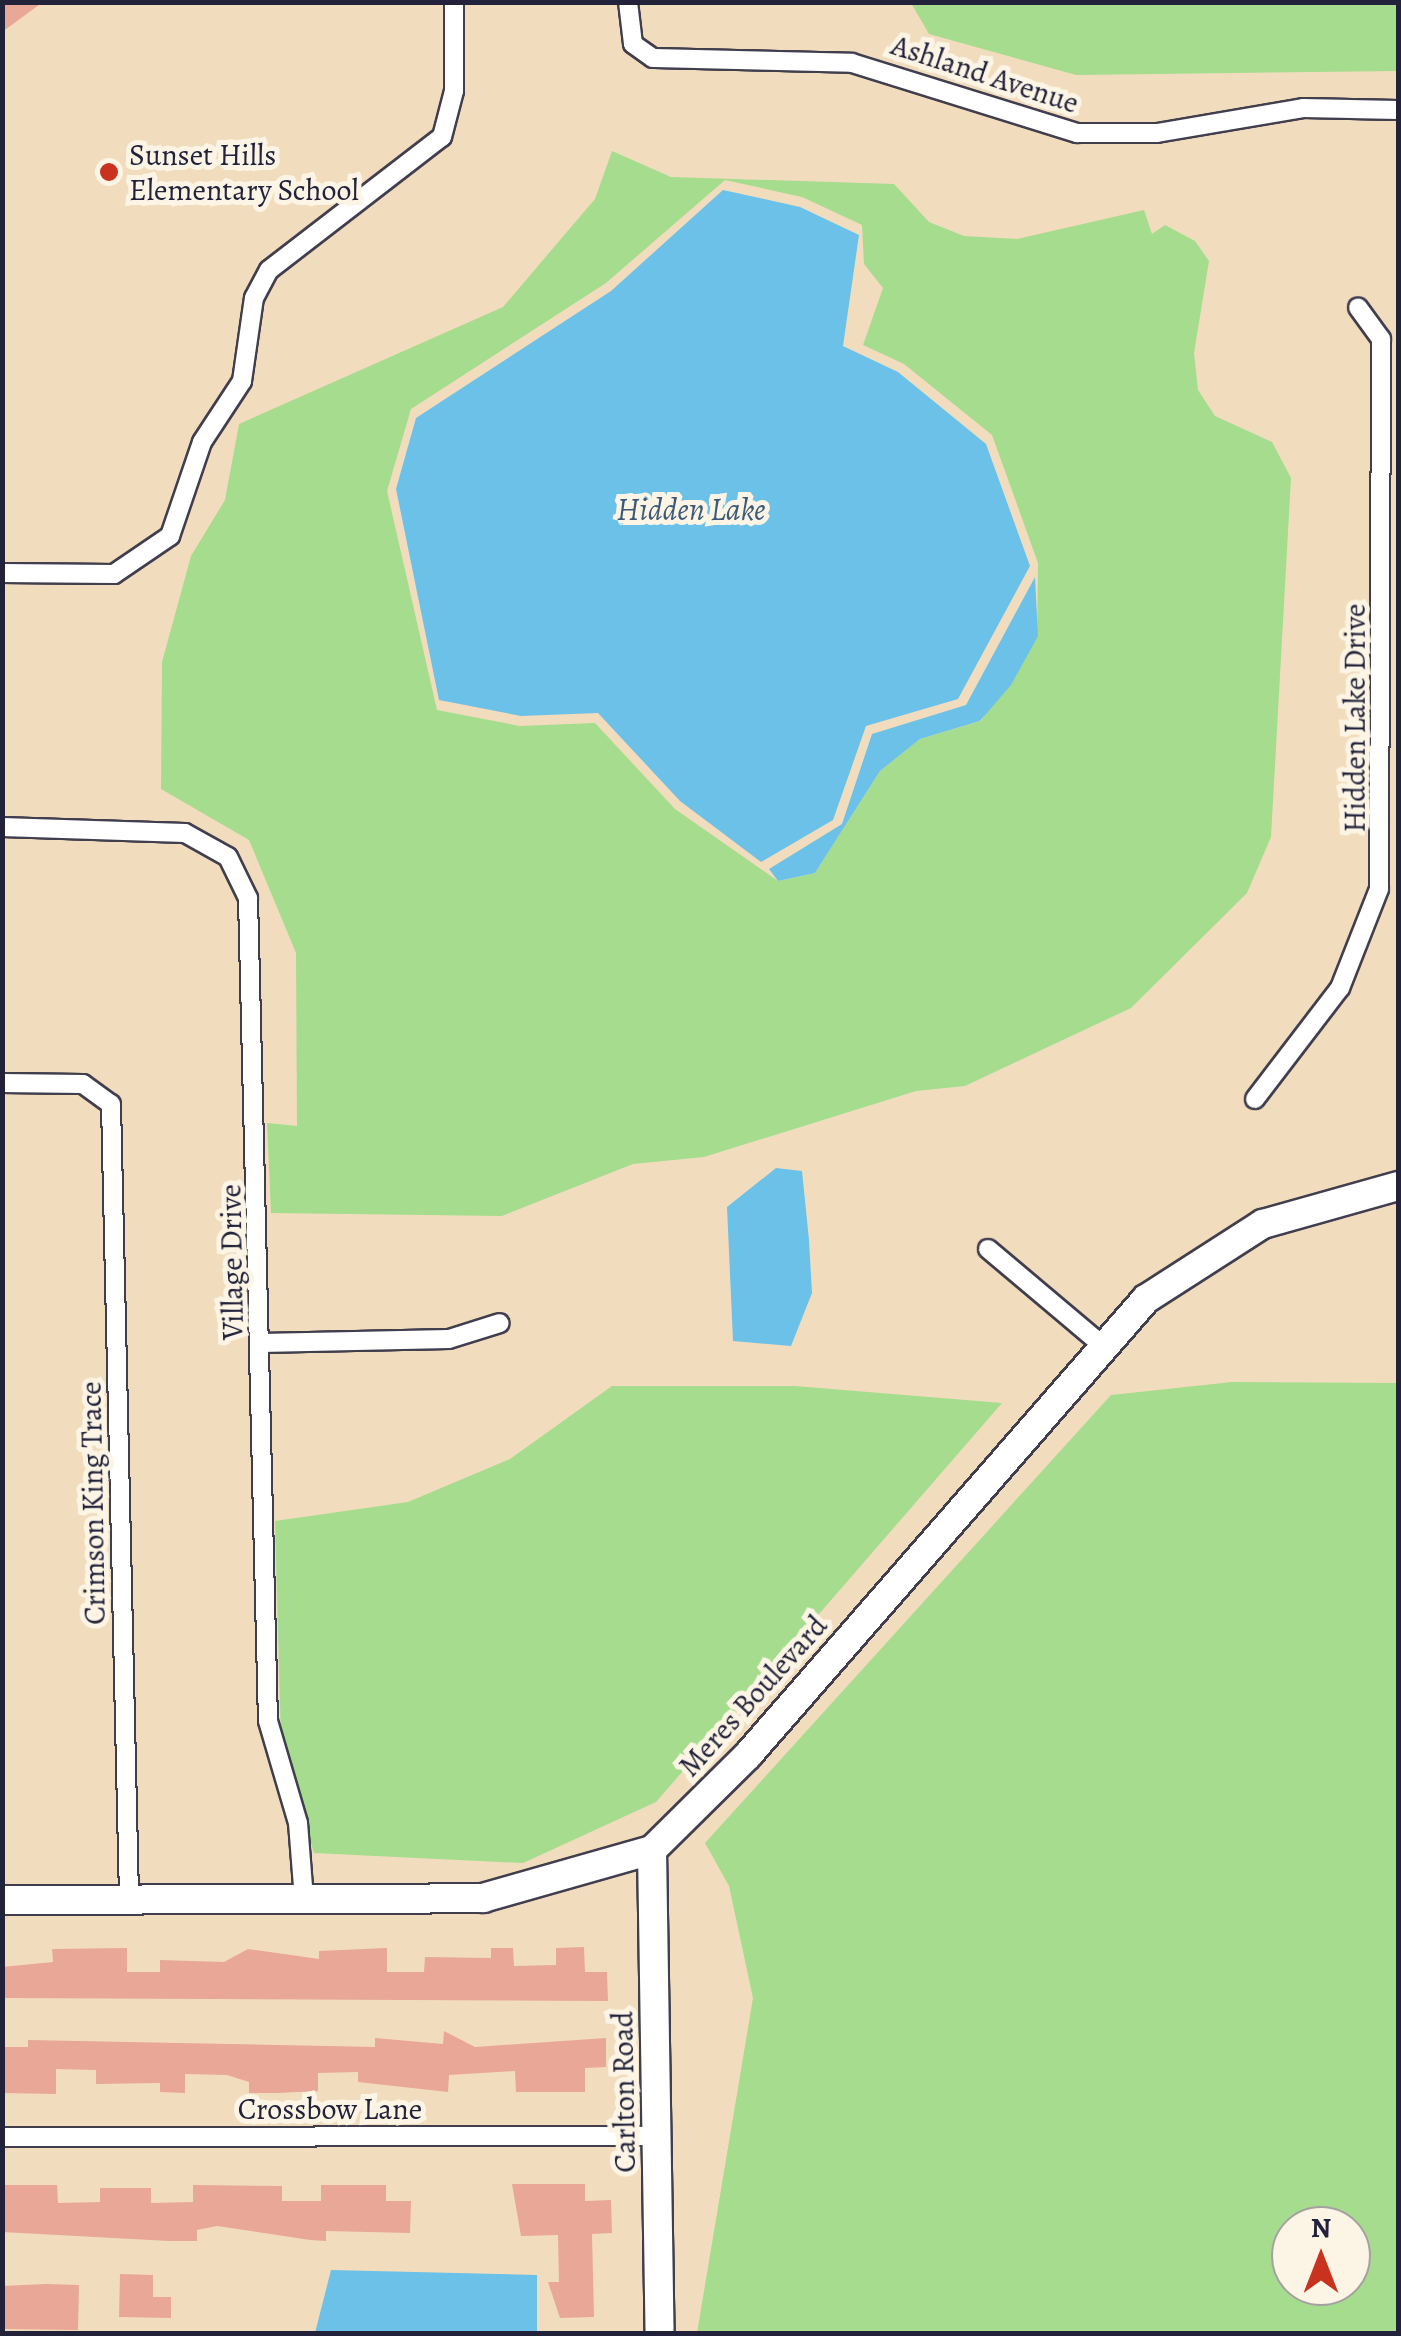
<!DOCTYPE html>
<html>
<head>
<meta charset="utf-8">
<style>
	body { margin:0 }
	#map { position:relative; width:1401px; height:2336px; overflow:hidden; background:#f1ddbd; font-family:Alegreya,serif }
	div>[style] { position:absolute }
	.green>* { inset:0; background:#a5dc8e }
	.water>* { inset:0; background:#6cc1e9 }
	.building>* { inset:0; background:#e8a797 }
	.roads { filter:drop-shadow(2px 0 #413e4e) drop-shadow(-2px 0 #413e4e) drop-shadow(0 2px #413e4e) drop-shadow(0 -2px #413e4e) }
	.street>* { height:18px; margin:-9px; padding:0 9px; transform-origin:9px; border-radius:9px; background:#fff }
	.secondary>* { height:28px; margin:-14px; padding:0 14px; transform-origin:14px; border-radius:14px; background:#fff }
	.dots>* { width:28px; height:28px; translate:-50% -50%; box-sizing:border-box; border:5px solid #fcf5e5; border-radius:50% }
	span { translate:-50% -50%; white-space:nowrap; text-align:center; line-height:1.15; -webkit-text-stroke:10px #fcf5e5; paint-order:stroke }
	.street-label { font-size:30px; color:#22223b }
	.poi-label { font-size:30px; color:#22223b }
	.left { translate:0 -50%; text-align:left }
	.water-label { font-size:32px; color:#3c5a78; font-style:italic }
	.frame { position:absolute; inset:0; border:5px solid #22223b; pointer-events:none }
	.north { position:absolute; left:1271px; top:2206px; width:100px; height:100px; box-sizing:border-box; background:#fcf5e5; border:2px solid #a5a1a1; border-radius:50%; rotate:0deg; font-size:28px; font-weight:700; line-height:40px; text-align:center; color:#22223b }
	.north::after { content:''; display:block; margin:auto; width:35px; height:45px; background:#c8321e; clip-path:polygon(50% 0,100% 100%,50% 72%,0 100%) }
</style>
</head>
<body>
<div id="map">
	<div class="green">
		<i style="clip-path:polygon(911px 3px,1398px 3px,1398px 71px,1076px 75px,929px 34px)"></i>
		<i style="clip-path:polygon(evenodd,612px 151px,671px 177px,894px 184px,929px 222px,964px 236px,1017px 239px,1144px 210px,1152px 234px,1165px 225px,1195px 241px,1209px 261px,1194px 353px,1198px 390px,1215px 416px,1272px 442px,1291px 478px,1271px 837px,1247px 893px,1131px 1008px,965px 1086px,916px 1091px,704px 1157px,633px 1164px,502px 1216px,271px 1213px,267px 1123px,297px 1126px,296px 953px,249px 840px,161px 789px,162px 662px,191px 556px,225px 500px,239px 424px,503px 307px,595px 199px,612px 151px,725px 180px,802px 197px,862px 225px,864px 264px,883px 288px,863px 345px,904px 364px,992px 435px,1038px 563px,1037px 636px,981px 721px,920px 739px,880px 771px,815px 873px,778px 881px,675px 809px,595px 723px,520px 726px,437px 710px,387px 491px,411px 409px,606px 283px,725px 180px)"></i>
		<i style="clip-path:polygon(evenodd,1232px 1382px,1398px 1383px,1398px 2333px,697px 2333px,753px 1998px,729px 1886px,705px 1843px,1111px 1395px,1232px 1382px,1351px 2226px,1351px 2286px,1291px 2286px,1291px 2226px,1351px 2226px)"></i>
		<i style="clip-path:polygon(612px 1386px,795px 1386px,1002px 1403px,656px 1802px,523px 1863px,314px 1853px,281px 1741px,275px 1521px,408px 1502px,510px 1459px)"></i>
	</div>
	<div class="water">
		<i style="clip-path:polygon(723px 190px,800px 207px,859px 235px,843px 346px,898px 372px,986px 444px,1030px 566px,958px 699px,866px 726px,833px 820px,761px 862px,680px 801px,598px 713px,521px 716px,439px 700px,396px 489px,416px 418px,611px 291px)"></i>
		<i style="clip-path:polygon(1035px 577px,1038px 636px,1011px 685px,980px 721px,920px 739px,880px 771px,815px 873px,778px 881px,769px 869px,842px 824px,872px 734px,966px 705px)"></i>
		<i style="clip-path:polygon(776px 1168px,802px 1171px,809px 1240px,812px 1293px,791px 1346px,733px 1341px,727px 1207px)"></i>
		<i style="clip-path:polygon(331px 2270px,537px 2275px,537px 2333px,315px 2333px)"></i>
	</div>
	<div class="building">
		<i style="clip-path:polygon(2px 2px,43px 2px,2px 32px)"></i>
		<i style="clip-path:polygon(584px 1947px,585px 1972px,607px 1972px,608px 2001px,2px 1998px,2px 1967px,53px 1962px,52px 1949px,127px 1948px,127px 1972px,160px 1972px,160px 1960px,224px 1962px,248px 1949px,319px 1959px,319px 1951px,387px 1948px,387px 1972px,424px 1972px,425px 1957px,491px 1958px,491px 1948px,513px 1948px,514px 1966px,556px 1965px,556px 1948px)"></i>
		<i style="clip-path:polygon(444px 2031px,475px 2047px,606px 2038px,606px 2067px,585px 2068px,585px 2092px,516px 2092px,515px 2071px,449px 2075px,448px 2092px,358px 2082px,358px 2072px,318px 2073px,318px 2091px,278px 2093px,249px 2093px,249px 2082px,227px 2075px,185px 2074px,185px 2093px,160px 2092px,160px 2083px,96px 2084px,96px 2070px,56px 2069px,56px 2094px,2px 2093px,2px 2047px,28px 2047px,28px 2040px,375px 2047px,375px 2038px,443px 2044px)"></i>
		<i style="clip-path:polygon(512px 2184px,585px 2184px,585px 2201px,611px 2200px,612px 2233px,592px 2234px,594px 2317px,560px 2318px,548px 2282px,559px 2282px,558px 2235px,521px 2236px)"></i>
		<i style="clip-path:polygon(2px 2185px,57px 2185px,58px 2203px,100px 2202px,100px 2188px,151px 2188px,151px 2203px,193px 2202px,193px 2185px,282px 2186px,282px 2201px,321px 2201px,321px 2185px,386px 2185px,386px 2201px,411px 2201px,410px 2233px,326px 2231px,326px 2241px,310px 2240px,217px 2226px,197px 2230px,197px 2241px,169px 2241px,2px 2232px)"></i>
		<i style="clip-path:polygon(120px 2274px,153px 2275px,153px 2297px,171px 2297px,171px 2318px,119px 2317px)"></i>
		<i style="clip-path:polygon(46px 2284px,79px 2285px,78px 2330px,2px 2329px,2px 2286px)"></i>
	</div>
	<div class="roads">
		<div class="street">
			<i style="left:628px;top:2px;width:42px;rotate:83.2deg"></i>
			<i style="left:633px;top:44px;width:24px;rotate:35deg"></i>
			<i style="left:653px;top:58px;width:199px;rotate:1.4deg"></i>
			<i style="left:852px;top:63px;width:236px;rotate:17.3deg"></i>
			<i style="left:1077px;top:133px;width:80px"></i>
			<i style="left:1157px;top:133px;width:148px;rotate:-9.7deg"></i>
			<i style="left:1303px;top:108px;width:95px;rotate:1.2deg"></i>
			<i style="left:2px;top:573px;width:112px;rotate:0.5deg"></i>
			<i style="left:114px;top:574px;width:68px;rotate:-34.2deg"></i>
			<i style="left:170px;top:536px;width:99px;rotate:-71.2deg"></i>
			<i style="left:202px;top:442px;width:73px;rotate:-56.7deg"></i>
			<i style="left:242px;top:381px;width:84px;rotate:-81.8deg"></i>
			<i style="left:254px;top:298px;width:32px;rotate:-62deg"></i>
			<i style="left:269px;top:270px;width:218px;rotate:-37.6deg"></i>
			<i style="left:442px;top:137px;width:48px;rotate:-75.4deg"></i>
			<i style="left:454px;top:91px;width:89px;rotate:-90deg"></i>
			<i style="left:2px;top:827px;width:183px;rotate:1.9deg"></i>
			<i style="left:185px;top:833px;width:49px;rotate:29.2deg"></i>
			<i style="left:228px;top:857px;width:46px;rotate:64deg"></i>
			<i style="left:248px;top:898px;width:823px;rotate:88.61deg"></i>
			<i style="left:268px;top:1721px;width:106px;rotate:73.6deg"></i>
			<i style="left:298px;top:1823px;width:76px;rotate:85.5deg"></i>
			<i style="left:2px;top:1083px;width:81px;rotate:0.7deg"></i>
			<i style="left:83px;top:1084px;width:34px;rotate:36deg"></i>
			<i style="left:111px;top:1104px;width:796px;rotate:88.7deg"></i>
			<i style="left:1255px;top:1099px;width:140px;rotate:-52.6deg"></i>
			<i style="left:1340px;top:988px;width:106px;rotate:-68.5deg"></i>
			<i style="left:1379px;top:889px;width:550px;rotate:-89.79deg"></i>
			<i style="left:1381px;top:339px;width:39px;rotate:-126deg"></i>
			<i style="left:988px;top:1249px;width:150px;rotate:40.1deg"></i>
			<i style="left:261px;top:1343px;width:188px;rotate:-1.2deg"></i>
			<i style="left:449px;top:1339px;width:53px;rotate:-17.4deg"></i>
			<i style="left:2px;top:2137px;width:655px;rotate:-0.09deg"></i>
		</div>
		<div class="secondary">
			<i style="left:652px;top:1850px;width:484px;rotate:89.1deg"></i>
			<i style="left:2px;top:1900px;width:481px;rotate:-0.2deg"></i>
			<i style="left:483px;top:1898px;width:176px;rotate:-15.9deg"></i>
			<i style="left:652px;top:1850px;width:135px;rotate:-44.7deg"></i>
			<i style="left:748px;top:1755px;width:605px;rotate:-48.89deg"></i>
			<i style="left:1146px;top:1299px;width:139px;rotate:-32.7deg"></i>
			<i style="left:1263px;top:1224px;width:140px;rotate:-15.7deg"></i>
		</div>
	</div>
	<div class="dots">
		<i style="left:109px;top:172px;background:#c8321e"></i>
	</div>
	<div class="street-label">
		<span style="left:985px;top:74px;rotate:18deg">Ashland Avenue</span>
		<span style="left:1355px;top:718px;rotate:-90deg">Hidden Lake Drive</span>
		<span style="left:232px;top:1262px;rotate:-91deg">Village Drive</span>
		<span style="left:93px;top:1503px;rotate:-91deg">Crimson King Trace</span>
		<span style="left:753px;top:1696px;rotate:-48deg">Meres Boulevard</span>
		<span style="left:624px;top:2092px;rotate:-91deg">Carlton Road</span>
		<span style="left:330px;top:2109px">Crossbow Lane</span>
	</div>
	<div class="poi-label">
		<span class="left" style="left:129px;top:172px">Sunset Hills<br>Elementary School</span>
	</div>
	<div class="water-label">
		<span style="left:691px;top:509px">Hidden Lake</span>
	</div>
	<div class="frame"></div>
	<div class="north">N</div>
</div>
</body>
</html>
